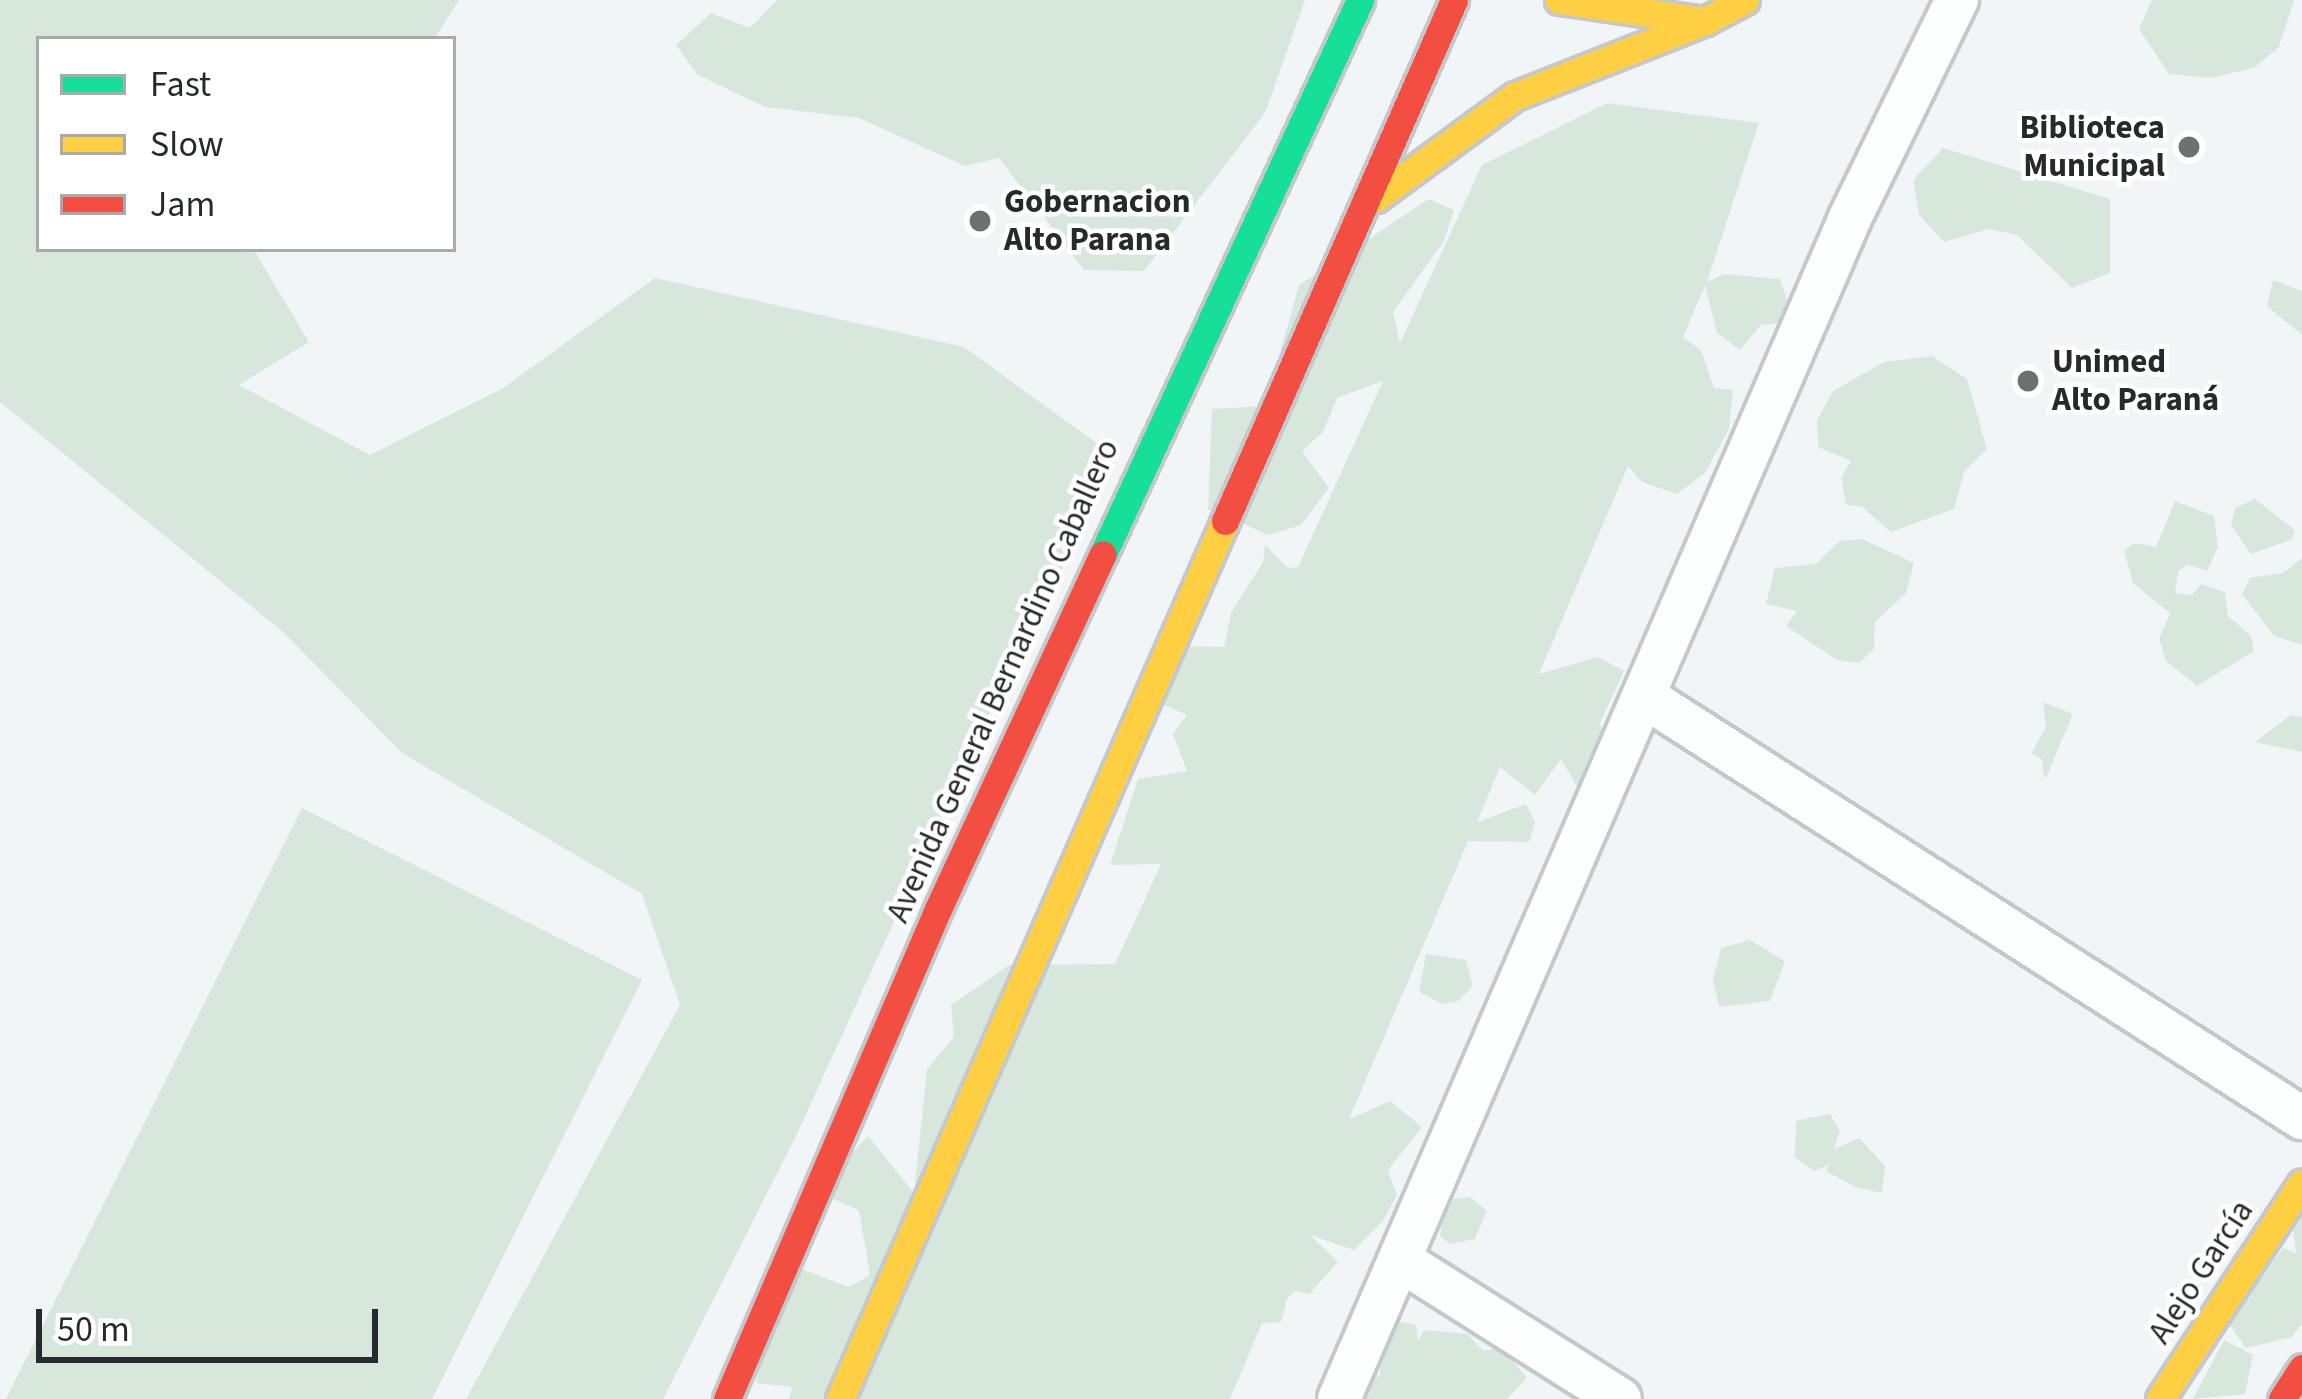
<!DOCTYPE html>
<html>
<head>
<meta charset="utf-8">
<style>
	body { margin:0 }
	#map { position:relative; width:2302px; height:1399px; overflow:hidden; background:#f2f5f8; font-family:"Source Sans 3",sans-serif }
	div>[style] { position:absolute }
	.green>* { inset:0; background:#d8e7dc }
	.roads { filter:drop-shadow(3px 0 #c5c8ca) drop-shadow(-3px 0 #c5c8ca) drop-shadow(0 3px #c5c8ca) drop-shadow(0 -3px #c5c8ca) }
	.street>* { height:42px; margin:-21px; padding:0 21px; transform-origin:21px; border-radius:21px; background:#fdfefe }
	.fast>* { height:27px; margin:-13.5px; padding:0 13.5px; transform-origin:13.5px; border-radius:13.5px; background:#16e098 }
	.slow>* { height:27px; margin:-13.5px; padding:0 13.5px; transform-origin:13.5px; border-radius:13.5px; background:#ffcf43 }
	.jam>* { height:27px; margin:-13.5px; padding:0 13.5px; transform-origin:13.5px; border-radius:13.5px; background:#f24e42 }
	.dots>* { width:33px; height:33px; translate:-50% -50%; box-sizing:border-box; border:6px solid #fff; border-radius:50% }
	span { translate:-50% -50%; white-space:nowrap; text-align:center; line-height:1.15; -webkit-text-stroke:9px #fff; paint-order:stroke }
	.poi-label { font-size:33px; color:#272a2c; font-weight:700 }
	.right { translate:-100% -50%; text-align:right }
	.left { translate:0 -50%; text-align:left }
	.street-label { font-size:33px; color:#272a2c }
	.legend { position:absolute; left:36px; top:36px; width:420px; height:216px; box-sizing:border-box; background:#fff; border:3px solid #a9aaab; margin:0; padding:15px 21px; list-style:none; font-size:36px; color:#272a2c }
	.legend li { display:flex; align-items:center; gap:24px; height:60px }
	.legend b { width:60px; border:3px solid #a9aaab }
	.scale { position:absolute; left:36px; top:1309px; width:342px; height:54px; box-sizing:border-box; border:6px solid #272a2c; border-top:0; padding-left:15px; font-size:36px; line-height:42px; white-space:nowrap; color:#272a2c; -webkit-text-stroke:9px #fff; paint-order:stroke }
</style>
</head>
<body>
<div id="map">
	<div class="green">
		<i style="clip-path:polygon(0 0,459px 0,434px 39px,39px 39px,39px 249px,253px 249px,309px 342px,239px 385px,370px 455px,503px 388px,655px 278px,964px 347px,1099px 445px,1051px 606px,987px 718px,797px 1134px,663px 1399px,466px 1399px,680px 1005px,642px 894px,402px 753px,283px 632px,0 402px)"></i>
		<i style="clip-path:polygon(777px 0,1305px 0,1265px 113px,1144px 271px,1084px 270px,999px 158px,965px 166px,859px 118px,765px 107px,698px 75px,676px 45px,711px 13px,750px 28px)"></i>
		<i style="clip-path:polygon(2152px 0,2294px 0,2279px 47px,2254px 68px,2210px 78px,2169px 74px,2139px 29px)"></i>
		<i style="clip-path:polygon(1607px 103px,1759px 123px,1707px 282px,1724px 274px,1780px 279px,1794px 321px,1761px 325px,1740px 350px,1717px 333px,1705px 286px,1683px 337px,1701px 350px,1714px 388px,1733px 390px,1729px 429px,1705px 473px,1677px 494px,1642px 482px,1628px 466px,1539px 674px,1598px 657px,1624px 671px,1600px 723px,1608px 752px,1596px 779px,1577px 787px,1561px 759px,1535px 795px,1500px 767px,1477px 822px,1526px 804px,1535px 822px,1529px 842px,1468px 841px,1349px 1119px,1390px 1101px,1422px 1127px,1388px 1170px,1397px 1195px,1383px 1221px,1354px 1250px,1310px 1235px,1338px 1262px,1309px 1294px,1295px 1291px,1287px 1299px,1281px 1322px,1262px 1323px,1230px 1399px,789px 1399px,792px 1387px,756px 1383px,786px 1263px,849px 1287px,870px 1275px,859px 1210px,817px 1192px,868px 1136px,914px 1193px,927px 1069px,954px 1037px,951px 1005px,1009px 965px,1115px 964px,1161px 864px,1110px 865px,1138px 779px,1187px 771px,1173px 734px,1187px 715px,1151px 699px,1174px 646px,1224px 647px,1231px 613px,1263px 562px,1265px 545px,1288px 568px,1298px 567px,1383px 381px,1337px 398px,1323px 432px,1302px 451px,1329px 488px,1301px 525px,1269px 535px,1208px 509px,1212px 409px,1265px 406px,1299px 285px,1429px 199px,1454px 210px,1444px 241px,1393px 312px,1400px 343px,1482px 165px)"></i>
		<i style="clip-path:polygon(1943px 148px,2110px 199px,2110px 273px,2072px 288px,2017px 235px,1989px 229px,1944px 242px,1919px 215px,1913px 180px)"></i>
		<i style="clip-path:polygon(2273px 280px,2302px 291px,2302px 335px,2267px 306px)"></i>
		<i style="clip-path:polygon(1932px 356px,1967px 379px,1987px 449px,1964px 472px,1954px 509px,1891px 532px,1861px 506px,1846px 505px,1841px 477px,1851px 461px,1818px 447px,1817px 420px,1833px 391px,1884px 362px)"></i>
		<i style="clip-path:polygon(2255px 499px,2295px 530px,2291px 540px,2251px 554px,2231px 525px,2235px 508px)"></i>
		<i style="clip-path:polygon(2175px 501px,2214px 516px,2218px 547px,2207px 571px,2188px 565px,2178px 571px,2175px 593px,2192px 595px,2201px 584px,2225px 592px,2228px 616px,2251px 636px,2254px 651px,2197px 686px,2166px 661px,2159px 639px,2170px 613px,2133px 583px,2124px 551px,2134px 543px,2156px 547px)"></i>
		<i style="clip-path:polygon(1862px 539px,1914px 563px,1906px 593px,1875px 622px,1874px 649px,1859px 663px,1837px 660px,1786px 626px,1797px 611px,1766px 604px,1775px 568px,1815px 564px,1840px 541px)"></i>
		<i style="clip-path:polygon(2302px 558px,2302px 645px,2274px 636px,2242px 594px,2250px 578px,2283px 573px)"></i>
		<i style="clip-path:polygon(2043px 702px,2073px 714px,2045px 780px,2041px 758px,2031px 754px,2046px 727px)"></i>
		<i style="clip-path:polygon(2291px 715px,2302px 717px,2302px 752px,2255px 742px)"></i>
		<i style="clip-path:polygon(302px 808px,642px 980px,432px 1399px,6px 1399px)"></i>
		<i style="clip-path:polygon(1750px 940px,1785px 961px,1770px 1001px,1719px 1007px,1713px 979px,1721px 948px)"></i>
		<i style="clip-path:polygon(1426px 954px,1466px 960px,1473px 986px,1458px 1001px,1442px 1004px,1419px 992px)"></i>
		<i style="clip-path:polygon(1830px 1114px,1840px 1131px,1834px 1149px,1859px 1138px,1885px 1166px,1882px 1193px,1855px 1187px,1826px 1171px,1830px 1164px,1814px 1171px,1795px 1157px,1796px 1121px)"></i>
		<i style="clip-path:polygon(1470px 1197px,1487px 1211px,1475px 1239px,1450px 1244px,1440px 1236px,1445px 1200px)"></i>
		<i style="clip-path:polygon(2302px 1207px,2302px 1324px,2292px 1337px,2246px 1348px,2228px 1323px,2283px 1248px,2296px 1253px,2293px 1230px)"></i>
		<i style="clip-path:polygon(1393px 1320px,1416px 1325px,1418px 1341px,1424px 1330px,1468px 1334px,1482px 1350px,1503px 1349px,1527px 1378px,1507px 1399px,1348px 1399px,1380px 1375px,1379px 1336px,1392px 1334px)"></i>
		<i style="clip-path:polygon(2224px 1340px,2253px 1355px,2245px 1394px,2193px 1399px)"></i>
	</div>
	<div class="roads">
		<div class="street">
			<i style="left:1648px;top:699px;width:777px;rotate:32.65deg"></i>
			<i style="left:1400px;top:1260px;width:260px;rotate:32.3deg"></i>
			<i style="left:1339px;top:1399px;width:1287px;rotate:-66.6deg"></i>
			<i style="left:1850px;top:218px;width:243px;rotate:-63.9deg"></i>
		</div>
		<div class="fast">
			<i style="left:1103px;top:554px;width:611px;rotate:-65.11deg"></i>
		</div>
		<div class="slow">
			<i style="left:1559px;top:0;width:148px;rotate:8.2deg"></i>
			<i style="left:1705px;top:21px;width:45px;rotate:-27.7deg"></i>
			<i style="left:1376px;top:198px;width:172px;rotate:-36.3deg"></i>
			<i style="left:1515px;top:96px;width:204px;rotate:-21.5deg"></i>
			<i style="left:840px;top:1399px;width:959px;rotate:-66.32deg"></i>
			<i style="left:2160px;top:1399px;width:258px;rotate:-56.7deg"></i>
		</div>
		<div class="jam">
			<i style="left:1225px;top:521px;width:569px;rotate:-66.27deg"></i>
			<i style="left:727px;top:1399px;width:533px;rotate:-66.7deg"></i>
			<i style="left:938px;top:909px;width:391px;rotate:-65.1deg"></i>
			<i style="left:2282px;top:1399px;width:37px;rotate:-57deg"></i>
		</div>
	</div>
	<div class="dots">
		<i style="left:2189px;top:147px;background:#6e7173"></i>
		<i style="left:980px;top:221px;background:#6e7173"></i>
		<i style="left:2028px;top:381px;background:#6e7173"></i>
	</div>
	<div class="poi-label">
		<span class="right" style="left:2165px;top:147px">Biblioteca<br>Municipal</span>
		<span class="left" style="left:1004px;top:221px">Gobernacion<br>Alto Parana</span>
		<span class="left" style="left:2052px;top:381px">Unimed<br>Alto Paraná</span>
	</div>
	<div class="street-label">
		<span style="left:1003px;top:681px;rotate:-66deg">Avenida General Bernardino Caballero</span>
		<span style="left:2201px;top:1272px;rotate:-57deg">Alejo García</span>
	</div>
	<ul class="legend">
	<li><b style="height:15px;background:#16e098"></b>Fast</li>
	<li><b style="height:15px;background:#ffcf43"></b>Slow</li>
	<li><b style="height:15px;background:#f24e42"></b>Jam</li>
	</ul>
	<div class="scale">50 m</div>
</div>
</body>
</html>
